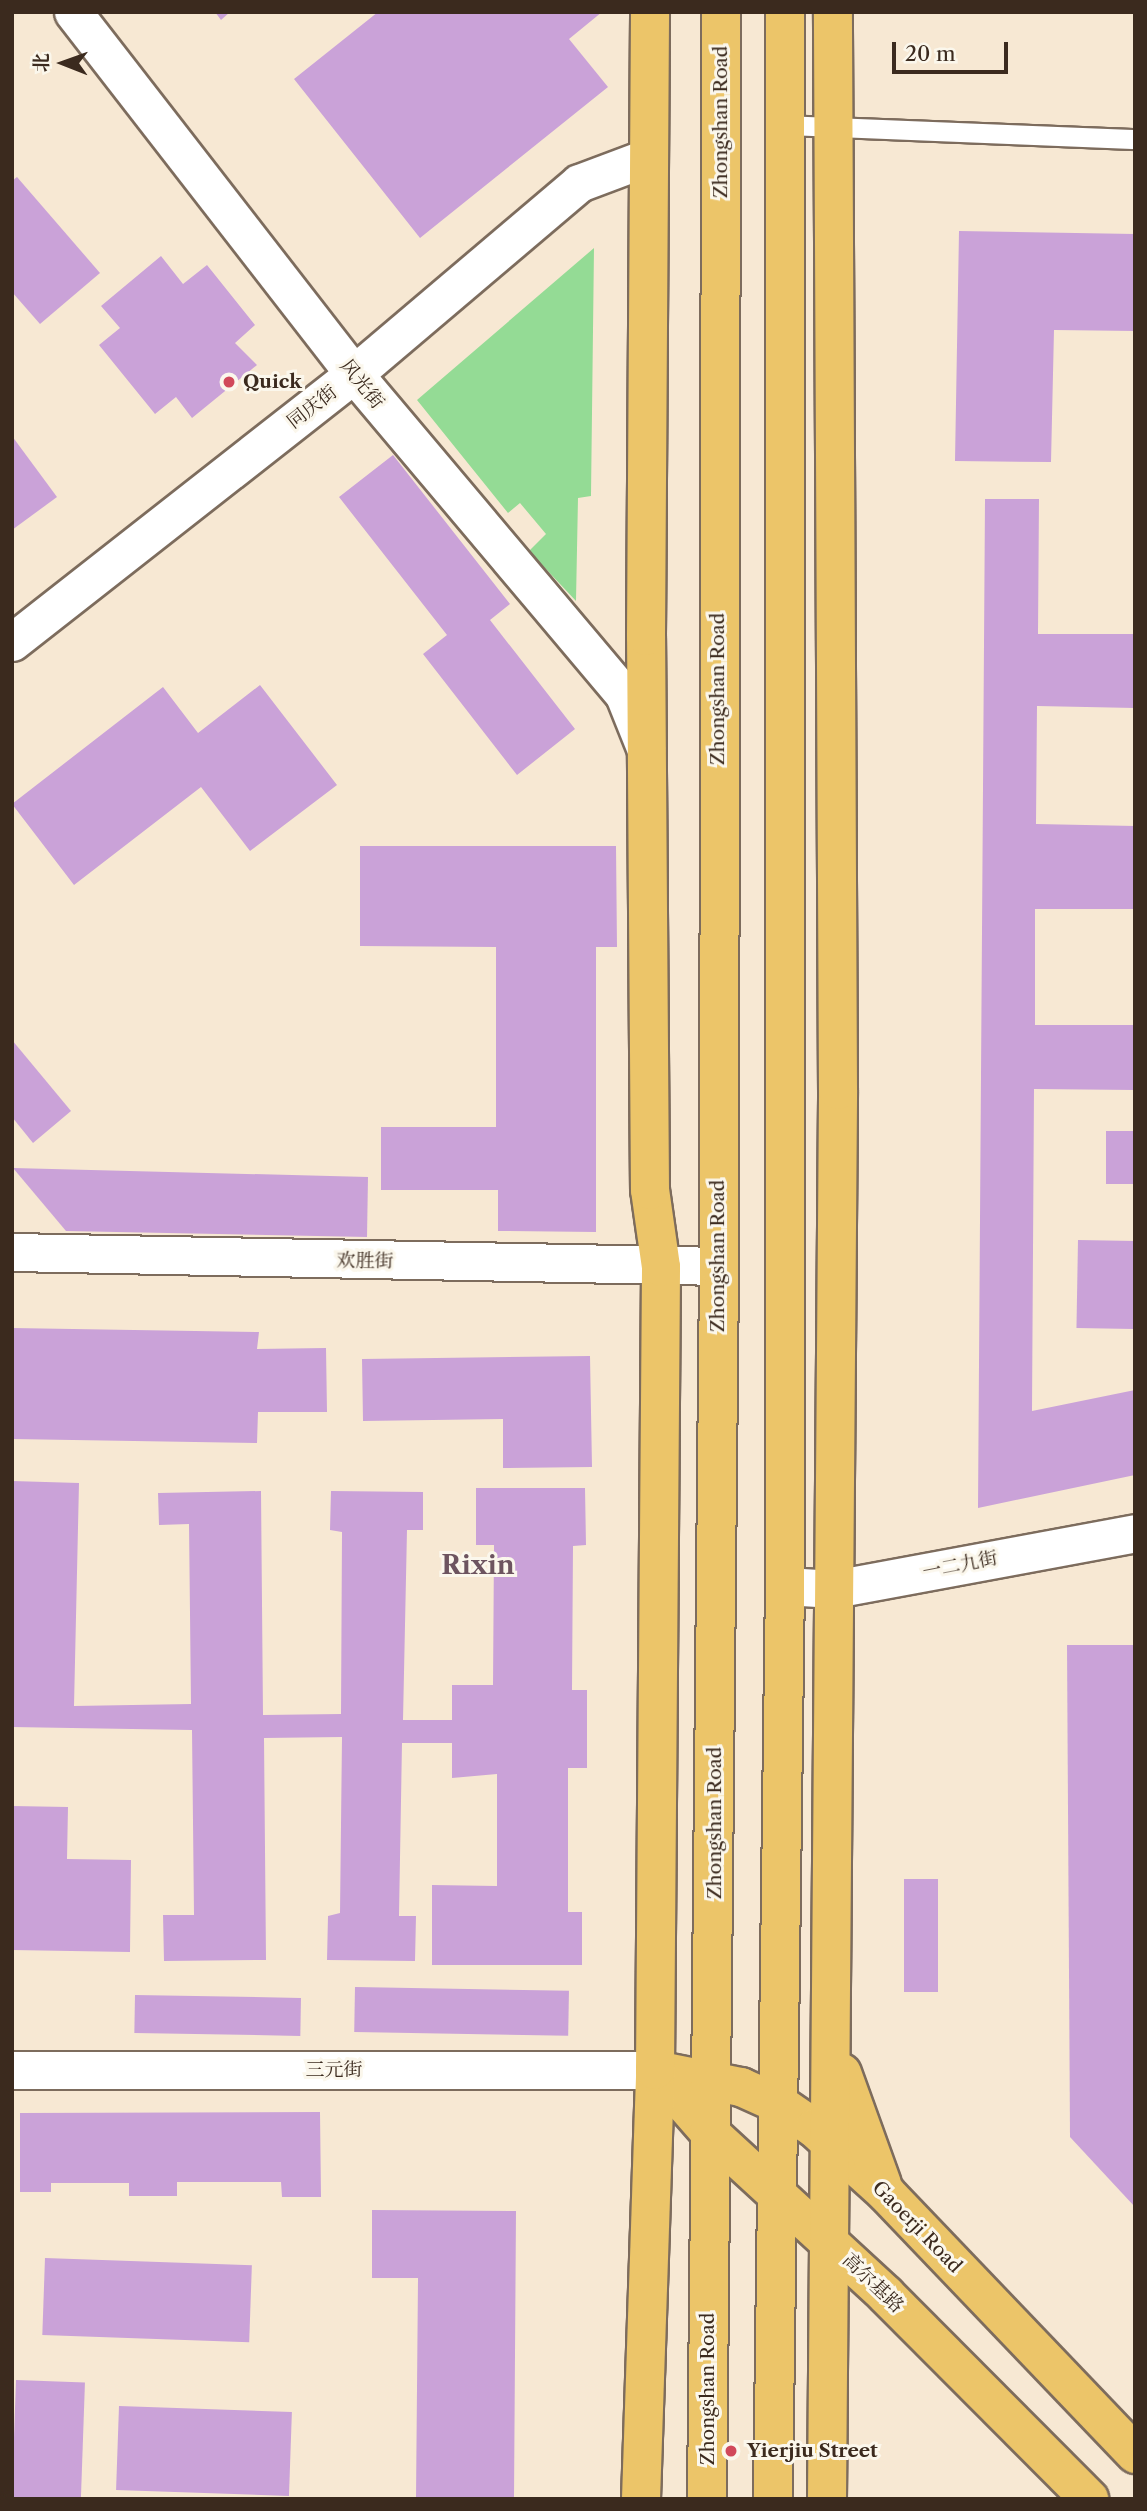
<!DOCTYPE html>
<html>
<head>
<meta charset="utf-8">
<style>
	body { margin:0 }
	#map { position:relative; width:1147px; height:2511px; overflow:hidden; background:#f7e8d3; font-family:"Libre Caslon Text","Noto Serif SC",serif }
	div>[style] { position:absolute }
	.green>* { inset:0; background:#94db95 }
	.building>* { inset:0; background:#caa2d8; transform-origin:0 0 }
	.roads { filter:drop-shadow(2px 0 #7d6c5d) drop-shadow(-2px 0 #7d6c5d) drop-shadow(0 2px #7d6c5d) drop-shadow(0 -2px #7d6c5d) }
	.service>* { height:19px; margin:-9.5px; padding:0 9.5px; transform-origin:9.5px; border-radius:9.5px; background:#fff }
	.minor>* { height:37px; margin:-18.5px; padding:0 18.5px; transform-origin:18.5px; border-radius:18.5px; background:#fff }
	.primary>* { height:38px; margin:-19px; padding:0 19px; transform-origin:19px; border-radius:19px; background:#ecc569 }
	.dots>* { width:19px; height:19px; translate:-50% -50%; box-sizing:border-box; border:4px solid #fbf7ec; border-radius:50% }
	span { translate:-50% -50%; white-space:nowrap; text-align:center; line-height:1.15; -webkit-text-stroke:6px #fbf7ec; paint-order:stroke }
	.street-label { font-size:19px; color:#3b2a1e }
	.poi-label { font-size:19px; color:#3b2a1e; font-weight:700 }
	.left { translate:0 -50%; text-align:left }
	.district-label { font-size:26px; color:#6d545f; font-weight:700 }
	.frame { position:absolute; inset:0; border:14px solid #3b2a1e; pointer-events:none }
	.north { position:absolute; left:28px; top:28px; width:70px; height:70px; -webkit-text-stroke:5px #fbf7ec; paint-order:stroke; rotate:271deg; font-size:19px; font-weight:700; line-height:28px; text-align:center; color:#3b2a1e }
	.north::after { content:''; display:block; margin:auto; width:24px; height:32px; background:#3b2a1e; clip-path:polygon(50% 0,100% 100%,50% 72%,0 100%) }
	.scale { position:absolute; left:892px; top:42px; width:116px; height:32px; box-sizing:border-box; border:4px solid #3b2a1e; border-top:0; padding-left:9px; font-size:21px; line-height:24px; white-space:nowrap; color:#3b2a1e; -webkit-text-stroke:5px #fbf7ec; paint-order:stroke }
</style>
</head>
<body>
<div id="map">
	<div class="green">
		<i style="clip-path:polygon(594px 248px,591px 496px,578px 498px,576px 601px,529px 551px,546px 534px,520px 503px,508px 513px,417px 400px)"></i>
	</div>
	<div class="building">
		<i style="clip-path:polygon(215px 12px,230px 12px,221px 20px)"></i>
		<i style="clip-path:polygon(378px 12px,602px 12px,569px 39px,608px 87px,420px 238px,294px 79px)"></i>
		<i style="clip-path:polygon(17px 177px,100px 273px,40px 324px,12px 292px,12px 181px)"></i>
		<i style="clip-path:polygon(959px 231px,1135px 234px,1135px 331px,1054px 330px,1051px 462px,955px 461px)"></i>
		<i style="clip-path:polygon(161px 256px,183px 284px,207px 265px,255px 325px,235px 343px,257px 365px,192px 418px,176px 397px,155px 414px,99px 345px,120px 328px,101px 306px)"></i>
		<i style="clip-path:polygon(12px 436px,57px 497px,12px 530px)"></i>
		<i style="clip-path:polygon(393px 455px,510px 604px,490px 620px,575px 729px,517px 775px,423px 654px,447px 635px,339px 497px)"></i>
		<i style="clip-path:polygon(985px 499px,1039px 499px,1038px 634px,1135px 634px,1135px 708px,1037px 706px,1036px 824px,1135px 826px,1135px 909px,1035px 909px,1035px 1025px,1135px 1025px,1135px 1090px,1034px 1089px,1032px 1411px,1135px 1390px,1135px 1475px,978px 1508px)"></i>
		<i style="clip-path:polygon(260px 685px,337px 785px,250px 851px,201px 787px,74px 885px,12px 804px,163px 687px,198px 733px)"></i>
		<i style="clip-path:polygon(360px 846px,616px 846px,617px 947px,596px 947px,596px 1232px,498px 1231px,498px 1190px,381px 1190px,381px 1127px,496px 1127px,496px 947px,360px 946px)"></i>
		<i style="clip-path:polygon(12px 1040px,71px 1111px,33px 1143px,12px 1117px)"></i>
		<i style="left:1106px;top:1131px;width:29px;height:53px"></i>
		<i style="clip-path:polygon(13px 1168px,368px 1177px,367px 1237px,66px 1231px)"></i>
		<i style="left:1078px;top:1240px;width:57px;height:88px;rotate:1deg"></i>
		<i style="clip-path:polygon(12px 1328px,259px 1332px,257px 1349px,326px 1348px,327px 1412px,258px 1412px,257px 1443px,12px 1439px)"></i>
		<i style="clip-path:polygon(590px 1356px,592px 1467px,503px 1468px,503px 1419px,363px 1421px,362px 1359px)"></i>
		<i style="clip-path:polygon(12px 1481px,79px 1483px,74px 1706px,191px 1704px,189px 1524px,159px 1525px,158px 1493px,261px 1491px,263px 1715px,341px 1714px,342px 1532px,330px 1530px,331px 1491px,423px 1492px,423px 1530px,407px 1530px,403px 1720px,452px 1720px,452px 1685px,493px 1685px,494px 1545px,476px 1545px,476px 1488px,585px 1488px,586px 1545px,573px 1546px,572px 1690px,587px 1690px,587px 1768px,568px 1768px,568px 1912px,582px 1912px,582px 1965px,432px 1965px,432px 1885px,497px 1886px,497px 1774px,452px 1778px,452px 1743px,402px 1743px,399px 1916px,416px 1916px,415px 1961px,327px 1960px,328px 1916px,340px 1913px,342px 1737px,264px 1738px,266px 1960px,164px 1961px,163px 1915px,194px 1915px,192px 1730px,12px 1727px)"></i>
		<i style="clip-path:polygon(1067px 1645px,1135px 1645px,1135px 2207px,1070px 2137px)"></i>
		<i style="clip-path:polygon(12px 1806px,68px 1807px,67px 1859px,131px 1860px,130px 1952px,12px 1950px)"></i>
		<i style="left:904px;top:1879px;width:34px;height:113px"></i>
		<i style="left:355px;top:1987px;width:214px;height:45px;rotate:1deg"></i>
		<i style="left:135px;top:1995px;width:166px;height:38px;rotate:1deg"></i>
		<i style="clip-path:polygon(320px 2112px,321px 2197px,282px 2197px,281px 2182px,177px 2182px,177px 2196px,129px 2196px,129px 2183px,51px 2183px,51px 2192px,20px 2192px,20px 2113px)"></i>
		<i style="clip-path:polygon(372px 2210px,516px 2211px,514px 2499px,416px 2499px,418px 2278px,372px 2278px)"></i>
		<i style="left:45px;top:2258px;width:207px;height:77px;rotate:2deg"></i>
		<i style="left:16px;top:2380px;width:69px;height:119px;rotate:2deg"></i>
		<i style="left:119px;top:2406px;width:173px;height:84px;rotate:2deg"></i>
	</div>
	<div class="roads">
		<div class="service">
			<i style="left:785px;top:125px;width:350px;rotate:2.3deg"></i>
		</div>
		<div class="minor">
			<i style="left:73px;top:12px;width:458px;rotate:52.2deg"></i>
			<i style="left:354px;top:374px;width:419px;rotate:49.9deg"></i>
			<i style="left:624px;top:695px;width:59px;rotate:68.2deg"></i>
			<i style="left:12px;top:642px;width:434px;rotate:-38.1deg"></i>
			<i style="left:354px;top:374px;width:295px;rotate:-40.3deg"></i>
			<i style="left:579px;top:183px;width:74px;rotate:-20.6deg"></i>
			<i style="left:12px;top:1252px;width:707px;rotate:1.13deg"></i>
			<i style="left:785px;top:1586px;width:49px;rotate:3.5deg"></i>
			<i style="left:834px;top:1589px;width:306px;rotate:-10.5deg"></i>
			<i style="left:12px;top:2070px;width:643px"></i>
		</div>
		<div class="primary">
			<i style="left:655px;top:2070px;width:88px;rotate:11.2deg"></i>
			<i style="left:741px;top:2087px;width:42px;rotate:24.1deg"></i>
			<i style="left:779px;top:2104px;width:42px;rotate:34.4deg"></i>
			<i style="left:814px;top:2128px;width:97px;rotate:42.1deg"></i>
			<i style="left:886px;top:2193px;width:361px;rotate:46.3deg"></i>
			<i style="left:655px;top:2070px;width:82px;rotate:48.9deg"></i>
			<i style="left:709px;top:2132px;width:241px;rotate:42.6deg"></i>
			<i style="left:886px;top:2295px;width:288px;rotate:45.1deg"></i>
			<i style="left:842px;top:2073px;width:118px;rotate:70.2deg"></i>
			<i style="left:641px;top:2499px;width:429px;rotate:-88.1deg"></i>
			<i style="left:655px;top:2070px;width:803px;rotate:-89.57deg"></i>
			<i style="left:661px;top:1267px;width:78px;rotate:-98.1deg"></i>
			<i style="left:650px;top:1190px;width:554px;rotate:-90.41deg"></i>
			<i style="left:646px;top:636px;width:624px;rotate:-89.63deg"></i>
			<i style="left:707px;top:2499px;width:1233px;rotate:-89.44deg"></i>
			<i style="left:719px;top:1266px;width:1254px;rotate:-89.91deg"></i>
			<i style="left:773px;top:2499px;width:913px;rotate:-89.25deg"></i>
			<i style="left:785px;top:1586px;width:1574px;rotate:-90deg"></i>
			<i style="left:827px;top:2499px;width:1409px;rotate:-89.55deg"></i>
			<i style="left:838px;top:1090px;width:1078px;rotate:-90.27deg"></i>
		</div>
	</div>
	<div class="dots">
		<i style="left:229px;top:382px;background:#d1495b"></i>
		<i style="left:731px;top:2451px;background:#d1495b"></i>
	</div>
	<div class="street-label">
		<span style="left:721px;top:122px;rotate:-90deg">Zhongshan Road</span>
		<span style="left:362px;top:384px;rotate:51deg">风光街</span>
		<span style="left:312px;top:407px;rotate:-38deg">同庆街</span>
		<span style="left:718px;top:689px;rotate:-90deg">Zhongshan Road</span>
		<span style="left:718px;top:1256px;rotate:-90deg">Zhongshan Road</span>
		<span style="left:365px;top:1261px;rotate:1deg">欢胜街</span>
		<span style="left:960px;top:1565px;rotate:-11deg">一二九街</span>
		<span style="left:715px;top:1823px;rotate:-90deg">Zhongshan Road</span>
		<span style="left:334px;top:2070px">三元街</span>
		<span style="left:917px;top:2227px;rotate:46deg">Gaoerji Road</span>
		<span style="left:873px;top:2283px;rotate:44deg">高尔基路</span>
		<span style="left:708px;top:2389px;rotate:-90deg">Zhongshan Road</span>
	</div>
	<div class="poi-label">
		<span class="left" style="left:243px;top:382px">Quick</span>
		<span class="left" style="left:747px;top:2451px">Yierjiu Street</span>
	</div>
	<div class="district-label">
		<span style="left:478px;top:1566px">Rixin</span>
	</div>
	<div class="frame"></div>
	<div class="north">北</div>
	<div class="scale">20 m</div>
</div>
</body>
</html>
